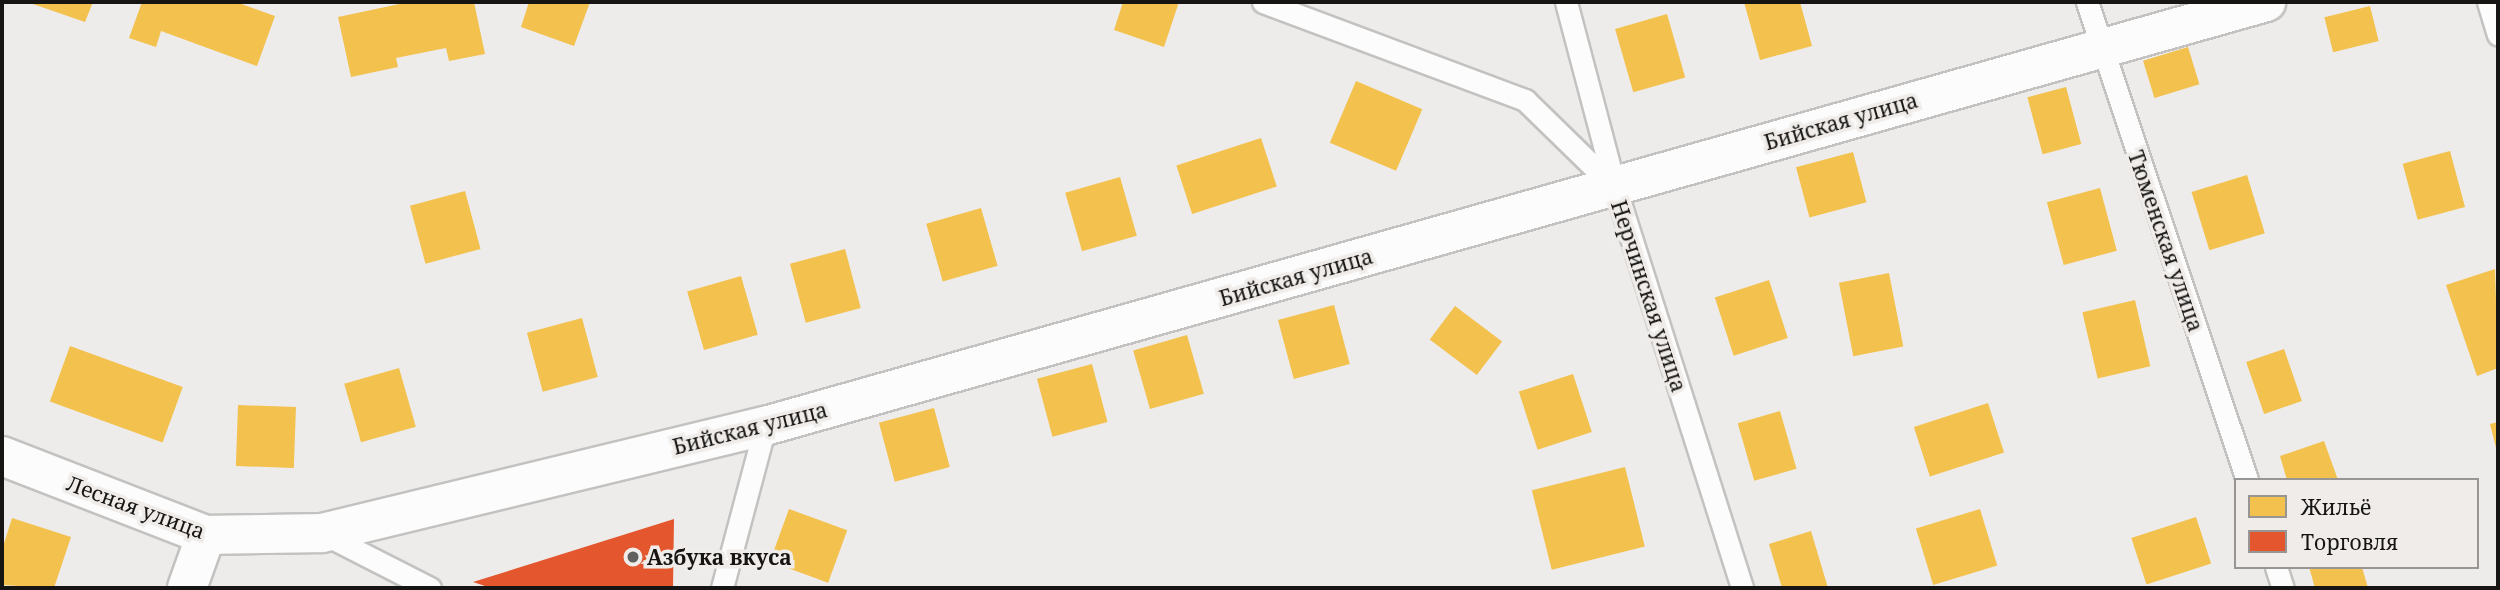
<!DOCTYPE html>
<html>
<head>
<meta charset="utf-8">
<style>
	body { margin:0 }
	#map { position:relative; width:2500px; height:590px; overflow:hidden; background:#eeecea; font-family:"Noto Serif",serif }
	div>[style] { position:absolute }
	.homes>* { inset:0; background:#f2c14e; transform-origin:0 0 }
	.shops>* { inset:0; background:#e4572e }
	.roads { filter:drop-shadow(2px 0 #c3c2c0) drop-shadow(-2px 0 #c3c2c0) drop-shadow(0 2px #c3c2c0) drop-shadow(0 -2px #c3c2c0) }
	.lane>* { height:21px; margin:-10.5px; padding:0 10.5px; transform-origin:10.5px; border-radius:10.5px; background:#fcfcfc }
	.street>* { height:38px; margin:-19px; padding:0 19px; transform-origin:19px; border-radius:19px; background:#fcfcfc }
	.secondary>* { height:38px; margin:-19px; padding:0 19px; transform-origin:19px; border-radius:19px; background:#fcfcfc }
	.dots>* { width:19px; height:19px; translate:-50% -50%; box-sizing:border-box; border:4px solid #efece9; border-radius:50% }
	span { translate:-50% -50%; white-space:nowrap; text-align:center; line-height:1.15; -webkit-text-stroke:7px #efece9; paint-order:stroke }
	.street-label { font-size:21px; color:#161514 }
	.poi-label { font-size:21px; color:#161514; font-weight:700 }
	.left { translate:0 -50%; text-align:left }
	.frame { position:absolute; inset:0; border:4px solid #161514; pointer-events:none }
	.legend { position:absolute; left:2234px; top:478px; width:245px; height:91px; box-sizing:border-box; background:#efece9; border:2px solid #989694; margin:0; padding:9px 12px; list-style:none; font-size:21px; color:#161514 }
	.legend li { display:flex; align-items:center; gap:14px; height:35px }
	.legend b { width:35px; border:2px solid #989694 }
</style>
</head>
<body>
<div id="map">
	<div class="homes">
		<i style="clip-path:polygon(27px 2px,93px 2px,85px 22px)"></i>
		<i style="clip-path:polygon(142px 2px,236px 2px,275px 16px,257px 66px,161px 31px,156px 47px,129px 38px)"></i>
		<i style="clip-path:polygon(409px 2px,474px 2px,485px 54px,449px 61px,446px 48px,396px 58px,398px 67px,351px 77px,338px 17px)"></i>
		<i style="clip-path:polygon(529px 2px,590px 2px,574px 46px,521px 27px)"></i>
		<i style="clip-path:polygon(1123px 2px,1179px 2px,1164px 47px,1114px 30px)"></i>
		<i style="clip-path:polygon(1744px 2px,1800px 2px,1812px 46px,1760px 60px)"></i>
		<i style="left:2370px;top:6px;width:36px;height:47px;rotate:76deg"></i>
		<i style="left:1667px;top:14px;width:66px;height:54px;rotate:74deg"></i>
		<i style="left:2188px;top:47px;width:39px;height:47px;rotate:73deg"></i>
		<i style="left:1356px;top:81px;width:72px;height:67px;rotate:23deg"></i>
		<i style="left:2066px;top:87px;width:59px;height:40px;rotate:75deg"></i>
		<i style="left:1261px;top:138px;width:51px;height:89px;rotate:72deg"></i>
		<i style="left:2450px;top:151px;width:58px;height:49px;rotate:75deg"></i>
		<i style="left:1853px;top:152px;width:52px;height:59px;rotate:75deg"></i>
		<i style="left:2247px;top:175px;width:61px;height:58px;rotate:73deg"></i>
		<i style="left:1120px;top:177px;width:61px;height:57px;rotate:74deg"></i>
		<i style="left:2100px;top:188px;width:65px;height:55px;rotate:75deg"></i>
		<i style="left:465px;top:191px;width:60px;height:57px;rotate:75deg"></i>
		<i style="left:981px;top:208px;width:60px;height:57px;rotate:74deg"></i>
		<i style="left:845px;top:249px;width:61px;height:57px;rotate:75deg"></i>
		<i style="clip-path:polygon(2495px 269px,2498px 368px,2477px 376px,2446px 285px)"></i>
		<i style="left:1889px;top:273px;width:75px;height:51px;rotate:79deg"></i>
		<i style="left:741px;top:276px;width:61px;height:56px;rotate:74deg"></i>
		<i style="left:1769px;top:280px;width:61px;height:57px;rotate:72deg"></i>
		<i style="left:2135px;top:300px;width:68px;height:54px;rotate:77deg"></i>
		<i style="left:1334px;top:305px;width:61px;height:58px;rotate:75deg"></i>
		<i style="left:1455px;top:306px;width:59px;height:42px;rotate:37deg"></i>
		<i style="left:582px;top:318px;width:61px;height:57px;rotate:75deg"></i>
		<i style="left:1187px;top:335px;width:61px;height:56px;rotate:74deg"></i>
		<i style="left:70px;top:346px;width:120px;height:59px;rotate:20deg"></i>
		<i style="left:2284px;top:349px;width:55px;height:40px;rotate:71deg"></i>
		<i style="left:1092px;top:364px;width:60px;height:57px;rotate:75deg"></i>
		<i style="left:399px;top:368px;width:61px;height:57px;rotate:74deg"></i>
		<i style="left:1573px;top:374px;width:61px;height:57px;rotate:72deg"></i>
		<i style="left:1988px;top:403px;width:52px;height:78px;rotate:72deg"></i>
		<i style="left:238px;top:405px;width:58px;height:61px;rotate:2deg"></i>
		<i style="left:934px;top:408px;width:61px;height:57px;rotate:75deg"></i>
		<i style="left:1780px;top:411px;width:60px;height:44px;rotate:74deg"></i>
		<i style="clip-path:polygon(2498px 422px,2498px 452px,2497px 452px,2490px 424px)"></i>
		<i style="clip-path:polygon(2324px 441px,2338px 480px,2287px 480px,2280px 456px)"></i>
		<i style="left:1625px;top:467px;width:82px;height:96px;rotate:76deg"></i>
		<i style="left:789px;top:509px;width:62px;height:56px;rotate:20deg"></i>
		<i style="left:1980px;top:509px;width:59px;height:67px;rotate:73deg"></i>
		<i style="left:2196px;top:517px;width:49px;height:68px;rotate:72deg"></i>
		<i style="clip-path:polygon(12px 518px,71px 537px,54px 588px,2px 585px,2px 550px)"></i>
		<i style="clip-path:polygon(1811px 531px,1828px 588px,1782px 588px,1769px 544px)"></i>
		<i style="clip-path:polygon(2309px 567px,2362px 567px,2368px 588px,2315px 588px)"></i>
	</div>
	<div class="shops">
		<i style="clip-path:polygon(674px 519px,673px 588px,491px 588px,473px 582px)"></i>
	</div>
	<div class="roads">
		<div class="lane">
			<i style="left:1263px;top:2px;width:280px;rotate:20.5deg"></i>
			<i style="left:1525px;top:100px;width:124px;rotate:44.3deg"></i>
			<i style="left:1566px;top:2px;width:191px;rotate:75.2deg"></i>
			<i style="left:1615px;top:187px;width:421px;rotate:72.4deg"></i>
			<i style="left:2087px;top:2px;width:504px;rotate:71.49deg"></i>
			<i style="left:2488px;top:2px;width:34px;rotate:73deg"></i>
			<i style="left:324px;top:534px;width:119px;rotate:27deg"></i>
			<i style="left:2276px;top:567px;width:22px;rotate:72deg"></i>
			<i style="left:722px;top:588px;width:168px;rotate:-75.1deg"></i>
		</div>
		<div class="street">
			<i style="left:2px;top:456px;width:219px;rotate:21.2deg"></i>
		</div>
		<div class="secondary">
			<i style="left:187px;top:588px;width:56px;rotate:-70.3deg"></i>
			<i style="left:206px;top:535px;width:116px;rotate:-1deg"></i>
			<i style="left:322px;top:533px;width:456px;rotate:-13.6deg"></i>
			<i style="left:765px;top:426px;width:1560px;rotate:-15.77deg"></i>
		</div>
	</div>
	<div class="dots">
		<i style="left:633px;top:557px;background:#62605f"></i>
	</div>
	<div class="street-label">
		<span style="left:1841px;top:121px;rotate:-16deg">Бийская улица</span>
		<span style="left:2166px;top:241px;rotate:71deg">Тюменская улица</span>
		<span style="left:1296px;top:277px;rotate:-16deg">Бийская улица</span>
		<span style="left:1649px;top:296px;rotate:72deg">Нерчинская улица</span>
		<span style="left:750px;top:428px;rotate:-14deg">Бийская улица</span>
		<span style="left:136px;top:507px;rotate:20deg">Лесная улица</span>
	</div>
	<div class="poi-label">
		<span class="left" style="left:647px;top:557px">Азбука вкуса</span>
	</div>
	<div class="frame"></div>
	<ul class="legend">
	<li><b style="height:19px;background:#f2c14e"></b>Жильё</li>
	<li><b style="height:19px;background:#e4572e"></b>Торговля</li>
	</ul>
</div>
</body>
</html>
